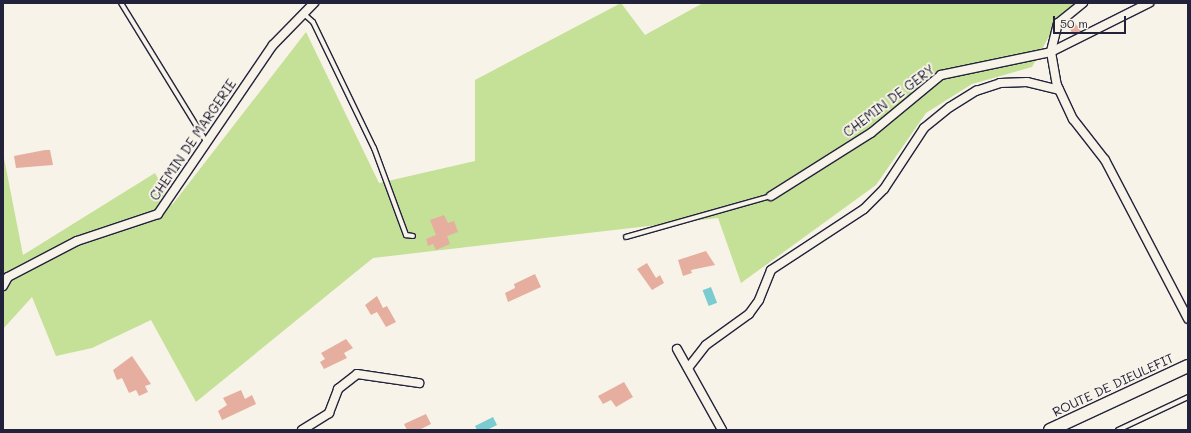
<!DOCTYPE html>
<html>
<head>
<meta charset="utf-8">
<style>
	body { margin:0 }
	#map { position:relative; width:1191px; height:433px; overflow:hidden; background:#f7f3e8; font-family:Mali,sans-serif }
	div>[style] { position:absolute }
	.green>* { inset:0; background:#c5e097 }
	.water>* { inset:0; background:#7bccd1; transform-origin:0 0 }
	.building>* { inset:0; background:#e6ae9e }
	.roads { filter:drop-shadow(1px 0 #22223b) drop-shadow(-1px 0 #22223b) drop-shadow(0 1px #22223b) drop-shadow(0 -1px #22223b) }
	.service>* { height:4px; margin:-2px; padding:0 2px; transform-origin:2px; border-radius:2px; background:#f7f3e8 }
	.minor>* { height:8px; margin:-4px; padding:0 4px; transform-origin:4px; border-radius:4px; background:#f7f3e8 }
	.secondary>* { height:12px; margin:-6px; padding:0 6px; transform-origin:6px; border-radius:6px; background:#f7f3e8 }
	span { translate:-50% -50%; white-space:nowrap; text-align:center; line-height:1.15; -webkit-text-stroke:4px #f7f3e8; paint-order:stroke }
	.street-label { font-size:13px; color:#22223b }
	.frame { position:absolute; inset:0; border:4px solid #22223b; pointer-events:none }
	.scale { position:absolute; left:1053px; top:16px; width:73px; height:18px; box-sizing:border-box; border:2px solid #22223b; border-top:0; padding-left:5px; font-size:12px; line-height:14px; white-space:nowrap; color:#22223b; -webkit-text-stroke:3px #f7f3e8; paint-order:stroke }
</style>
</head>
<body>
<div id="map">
	<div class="green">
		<i style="clip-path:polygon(621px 3px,645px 35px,703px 3px,1078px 3px,1057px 22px,1032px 67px,972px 84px,926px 113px,876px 185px,741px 283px,718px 218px,373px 258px,196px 402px,151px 320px,92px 348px,56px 356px,32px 297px,3px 329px,3px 153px,23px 255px,155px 173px,172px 205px,306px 32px,379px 183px,475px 161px,475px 80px)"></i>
	</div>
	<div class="water">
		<i style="left:711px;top:287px;width:17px;height:9px;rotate:69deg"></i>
		<i style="clip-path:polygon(493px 417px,497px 425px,487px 430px,477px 430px,475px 426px)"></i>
	</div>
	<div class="building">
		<i style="clip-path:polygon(1075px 23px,1081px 31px,1073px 35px,1069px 27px)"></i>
		<i style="clip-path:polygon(45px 150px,50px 150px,53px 165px,16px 168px,14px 156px)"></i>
		<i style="clip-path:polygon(444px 215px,448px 223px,454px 221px,458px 232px,447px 236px,450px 244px,436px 250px,433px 244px,428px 246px,426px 239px,436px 235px,430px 220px)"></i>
		<i style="clip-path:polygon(706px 251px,715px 265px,691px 270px,692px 273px,683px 276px,678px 260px)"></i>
		<i style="clip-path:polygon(647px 263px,656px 278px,660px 275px,664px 283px,652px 290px,637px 269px)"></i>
		<i style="clip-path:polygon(535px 274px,541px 287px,508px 302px,505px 293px,515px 288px,514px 284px)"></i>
		<i style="clip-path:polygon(377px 296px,383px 308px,387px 306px,396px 322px,386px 327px,377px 312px,371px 315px,365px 305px)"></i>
		<i style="clip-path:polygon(346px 339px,353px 348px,344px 353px,347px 358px,324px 369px,320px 362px,325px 359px,321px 353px)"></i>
		<i style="clip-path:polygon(132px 356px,151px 384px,145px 386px,148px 392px,139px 396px,136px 390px,129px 393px,122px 378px,117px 380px,113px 370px)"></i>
		<i style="clip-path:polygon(624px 382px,633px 397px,616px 407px,611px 400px,603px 404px,598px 396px)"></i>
		<i style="clip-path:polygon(241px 390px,245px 399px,252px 395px,256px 404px,222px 420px,218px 411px,227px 405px,223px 398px)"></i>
		<i style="clip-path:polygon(426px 414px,431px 424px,419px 430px,407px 430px,404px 424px)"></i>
	</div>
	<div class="roads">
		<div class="service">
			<i style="left:121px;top:3px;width:162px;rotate:58.4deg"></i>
			<i style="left:304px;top:14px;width:12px;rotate:42deg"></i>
			<i style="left:313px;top:22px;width:140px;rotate:64.2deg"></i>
			<i style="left:374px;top:148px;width:93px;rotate:69.8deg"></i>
			<i style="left:406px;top:235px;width:7px;rotate:8deg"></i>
			<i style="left:626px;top:237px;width:151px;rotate:-15.8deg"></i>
			<i style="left:1118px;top:430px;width:77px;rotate:-25.2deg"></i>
		</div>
		<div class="minor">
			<i style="left:1083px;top:3px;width:32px;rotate:141deg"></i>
			<i style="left:1058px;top:23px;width:30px;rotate:104deg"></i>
			<i style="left:1051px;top:52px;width:34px;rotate:80deg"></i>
			<i style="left:1057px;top:85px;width:38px;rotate:65deg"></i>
			<i style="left:1073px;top:119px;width:52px;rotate:52deg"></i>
			<i style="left:1105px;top:160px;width:179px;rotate:62.4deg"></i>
			<i style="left:771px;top:196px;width:118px;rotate:-32.2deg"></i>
			<i style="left:871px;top:133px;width:91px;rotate:-39.6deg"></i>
			<i style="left:941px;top:75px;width:112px;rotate:-11.8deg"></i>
			<i style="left:1051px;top:52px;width:110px;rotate:-26.6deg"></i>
			<i style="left:3px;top:286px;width:10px;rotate:-61deg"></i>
			<i style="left:8px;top:277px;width:78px;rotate:-27.6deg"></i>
			<i style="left:77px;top:241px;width:85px;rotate:-18.4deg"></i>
			<i style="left:158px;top:214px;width:204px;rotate:-55.8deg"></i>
			<i style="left:273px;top:45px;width:59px;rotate:-45.7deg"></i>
			<i style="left:677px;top:349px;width:93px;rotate:60.9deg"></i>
			<i style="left:688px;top:368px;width:29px;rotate:-52deg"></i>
			<i style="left:706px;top:345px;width:53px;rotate:-35.8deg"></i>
			<i style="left:749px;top:314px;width:17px;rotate:-54deg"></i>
			<i style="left:759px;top:300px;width:32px;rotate:-68deg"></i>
			<i style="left:771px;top:270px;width:111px;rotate:-33.3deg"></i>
			<i style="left:864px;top:209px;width:28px;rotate:-45deg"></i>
			<i style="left:884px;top:189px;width:73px;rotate:-56.7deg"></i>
			<i style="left:924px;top:128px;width:33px;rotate:-39deg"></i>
			<i style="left:950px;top:107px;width:31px;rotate:-32deg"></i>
			<i style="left:976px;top:91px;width:25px;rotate:-18deg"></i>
			<i style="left:1000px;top:83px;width:27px;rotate:-2deg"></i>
			<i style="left:1027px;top:82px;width:33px;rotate:14deg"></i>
			<i style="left:302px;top:430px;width:32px;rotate:-32deg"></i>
			<i style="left:329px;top:413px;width:26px;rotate:-69deg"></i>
			<i style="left:338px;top:389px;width:24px;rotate:-38deg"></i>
			<i style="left:357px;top:374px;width:63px;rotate:8.3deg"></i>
		</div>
		<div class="secondary">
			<i style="left:1050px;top:430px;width:152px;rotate:-24.9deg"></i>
		</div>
	</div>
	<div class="street-label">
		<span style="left:889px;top:101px;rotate:-37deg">CHEMIN DE GERY</span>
		<span style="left:193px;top:140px;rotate:-56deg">CHEMIN DE MARGERIE</span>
		<span style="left:1113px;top:385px;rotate:-25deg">ROUTE DE DIEULEFIT</span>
	</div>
	<div class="frame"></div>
	<div class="scale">50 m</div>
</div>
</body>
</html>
